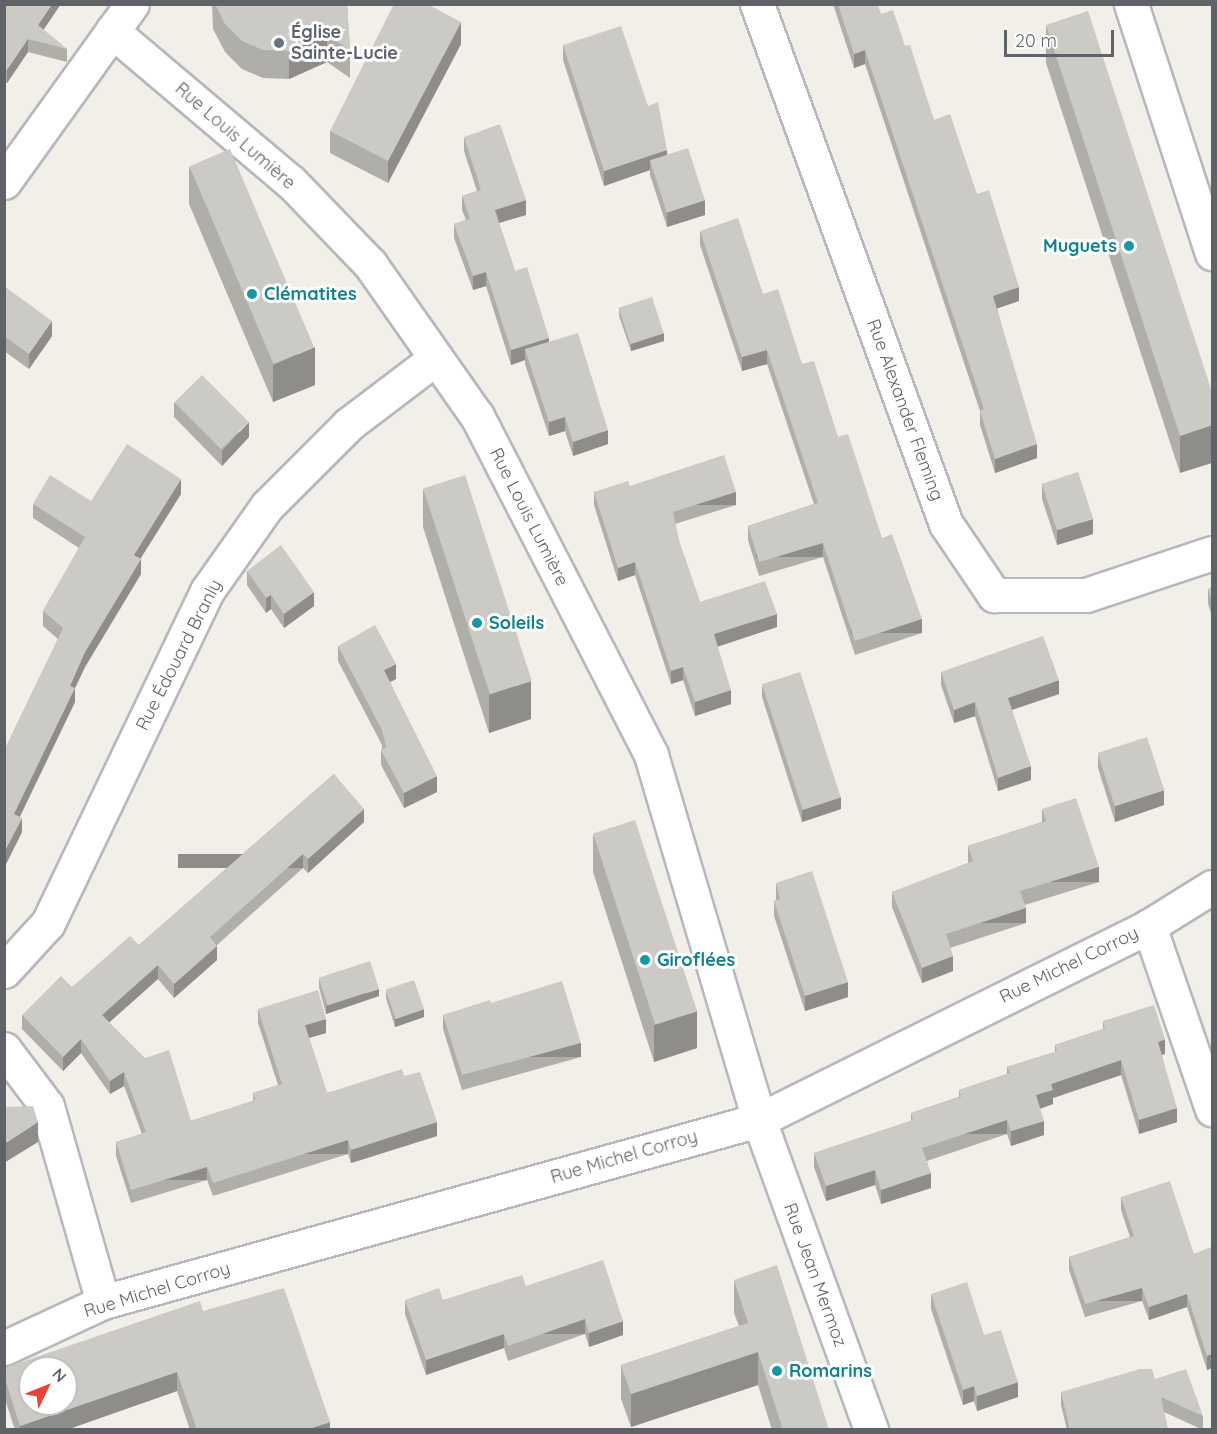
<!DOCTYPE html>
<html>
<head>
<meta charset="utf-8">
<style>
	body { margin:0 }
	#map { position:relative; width:1217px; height:1434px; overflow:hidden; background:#f1efe8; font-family:Quicksand,sans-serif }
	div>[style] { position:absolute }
	.roads { filter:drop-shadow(2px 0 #b5b8bc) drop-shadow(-2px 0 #b5b8bc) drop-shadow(0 2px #b5b8bc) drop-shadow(0 -2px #b5b8bc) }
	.street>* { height:33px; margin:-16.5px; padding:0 16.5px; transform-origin:16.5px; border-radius:16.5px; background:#fff }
	.wall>* { inset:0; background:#afaea9 }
	.shaded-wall>* { inset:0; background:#8f8d8a; transform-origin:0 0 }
	.building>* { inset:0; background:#cccac5; transform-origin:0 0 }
	.dots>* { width:16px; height:16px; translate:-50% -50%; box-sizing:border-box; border:3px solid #fff; border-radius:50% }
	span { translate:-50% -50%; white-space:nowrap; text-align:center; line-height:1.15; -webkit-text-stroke:6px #fff; paint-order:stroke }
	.worship-label { font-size:18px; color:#5b616d; font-weight:700 }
	.left { translate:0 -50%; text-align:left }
	.street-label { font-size:18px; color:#5f6368 }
	.culture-label { font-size:18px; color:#0d838f; font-weight:700 }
	.right { translate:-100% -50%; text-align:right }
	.frame { position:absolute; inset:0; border:6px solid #5f6368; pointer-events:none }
	.north { position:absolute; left:18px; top:1356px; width:60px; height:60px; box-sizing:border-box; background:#fff; border:2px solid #bfc1c3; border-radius:50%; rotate:47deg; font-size:16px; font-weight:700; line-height:24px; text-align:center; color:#5f6368 }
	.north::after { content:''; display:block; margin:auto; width:21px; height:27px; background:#ea4335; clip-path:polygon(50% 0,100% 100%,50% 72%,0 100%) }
	.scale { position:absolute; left:1004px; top:30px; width:110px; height:27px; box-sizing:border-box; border:3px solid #5f6368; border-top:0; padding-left:8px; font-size:18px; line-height:21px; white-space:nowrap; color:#5f6368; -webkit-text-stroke:4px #fff; paint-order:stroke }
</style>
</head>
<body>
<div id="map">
	<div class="roads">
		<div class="street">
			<i style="left:757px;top:4px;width:553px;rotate:70.03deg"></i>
			<i style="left:946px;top:524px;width:86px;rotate:55.9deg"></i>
			<i style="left:994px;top:595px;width:92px"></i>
			<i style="left:1086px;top:595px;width:133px;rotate:-18.4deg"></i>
			<i style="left:1131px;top:4px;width:262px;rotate:72deg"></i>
			<i style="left:112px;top:31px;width:234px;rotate:40.2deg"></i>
			<i style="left:291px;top:182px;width:114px;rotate:46.1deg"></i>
			<i style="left:370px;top:264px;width:186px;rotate:54.9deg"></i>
			<i style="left:477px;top:416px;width:381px;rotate:62.8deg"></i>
			<i style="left:651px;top:755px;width:381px;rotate:73.5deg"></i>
			<i style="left:759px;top:1120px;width:330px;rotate:70.1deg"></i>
			<i style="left:4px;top:182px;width:219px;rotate:-54.3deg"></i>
			<i style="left:1149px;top:926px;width:194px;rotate:71deg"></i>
			<i style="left:4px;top:971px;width:65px;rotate:-47.5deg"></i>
			<i style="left:48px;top:923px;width:368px;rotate:-64.4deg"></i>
			<i style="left:207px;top:591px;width:104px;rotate:-54.8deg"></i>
			<i style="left:267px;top:506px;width:116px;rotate:-45deg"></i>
			<i style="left:349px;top:424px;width:109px;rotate:-37.2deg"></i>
			<i style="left:4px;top:1049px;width:71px;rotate:53deg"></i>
			<i style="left:47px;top:1106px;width:204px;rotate:74.1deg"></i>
			<i style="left:4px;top:1348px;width:109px;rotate:-24.9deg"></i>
			<i style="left:103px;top:1302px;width:681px;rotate:-15.51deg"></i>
			<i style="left:759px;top:1120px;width:436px;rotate:-26.4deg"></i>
			<i style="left:1149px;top:926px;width:74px;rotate:-31.8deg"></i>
		</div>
	</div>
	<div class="wall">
		<i style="clip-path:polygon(4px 4px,43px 30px,67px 49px,67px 62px,28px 52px,7px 83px,4px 82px)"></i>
		<i style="clip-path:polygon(212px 4px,347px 4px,350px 50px,350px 78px,327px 62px,289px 79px,263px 78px,242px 69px,225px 52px,213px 29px)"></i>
		<i style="clip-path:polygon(833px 4px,877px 4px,881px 14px,905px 46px,934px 120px,977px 194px,1019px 301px,997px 308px,1037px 458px,995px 473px,980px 425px,980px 411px,865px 64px,854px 68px)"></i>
		<i style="clip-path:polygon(1046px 25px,1212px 392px,1180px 473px,1046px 63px)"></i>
		<i style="clip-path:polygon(461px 44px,388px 183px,330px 153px,330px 131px)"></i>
		<i style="clip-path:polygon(563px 45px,648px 106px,667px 155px,705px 215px,667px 227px,650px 175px,650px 170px,604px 186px,563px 60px)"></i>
		<i style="clip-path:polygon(464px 137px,526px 215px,499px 223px,515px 271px,549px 342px,608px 444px,573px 456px,565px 431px,549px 436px,525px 364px,525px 360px,511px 365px,486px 286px,473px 290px,454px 238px,454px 224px,466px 220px,462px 210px,462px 196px,477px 191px,464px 151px)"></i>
		<i style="clip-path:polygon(189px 166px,315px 385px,273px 402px,189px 204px)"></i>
		<i style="clip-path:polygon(700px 231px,763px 294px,802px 364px,838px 437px,922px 633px,855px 655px,823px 557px,759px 576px,748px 540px,748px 526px,814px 504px,767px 364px,742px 371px,700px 245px)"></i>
		<i style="clip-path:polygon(4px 286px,52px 336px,29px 369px,4px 351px)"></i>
		<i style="clip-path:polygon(619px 308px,664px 341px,631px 351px,619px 316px)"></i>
		<i style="clip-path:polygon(174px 402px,249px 437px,222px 466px,174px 417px)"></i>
		<i style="clip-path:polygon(1042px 484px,1093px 534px,1057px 545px,1042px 499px)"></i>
		<i style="clip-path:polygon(630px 486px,736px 505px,675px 524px,679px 541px,700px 602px,777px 627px,717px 646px,731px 704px,695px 716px,683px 680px,671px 684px,635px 575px,618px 581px,594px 505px,594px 492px)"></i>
		<i style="clip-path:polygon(423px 489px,531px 719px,489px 733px,423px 527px)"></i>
		<i style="clip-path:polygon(181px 494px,140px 559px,141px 574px,85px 667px,75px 688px,75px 702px,20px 817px,22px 832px,6px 864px,4px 863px,4px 751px,58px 639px,43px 626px,43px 611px,79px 548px,33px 518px,33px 504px,91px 501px)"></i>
		<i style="clip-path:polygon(247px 571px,314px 606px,284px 628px,271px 609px,266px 613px,247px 585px)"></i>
		<i style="clip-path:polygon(1212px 587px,1212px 616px,1208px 604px,1208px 589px)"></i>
		<i style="clip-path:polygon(338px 646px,396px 679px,390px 682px,437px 792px,404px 808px,381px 765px,381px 750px,382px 749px,382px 745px,338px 661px)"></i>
		<i style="clip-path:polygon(941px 672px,1059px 694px,1012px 710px,1031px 780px,998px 791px,975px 716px,954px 723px,941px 685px)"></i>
		<i style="clip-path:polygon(762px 685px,841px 809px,802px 822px,762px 697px)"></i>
		<i style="clip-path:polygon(1098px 753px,1164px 805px,1115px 822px,1098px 768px)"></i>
		<i style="clip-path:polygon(334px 774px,364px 822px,308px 873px,303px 868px,217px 945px,217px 960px,174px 998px,158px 979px,109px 1022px,191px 1121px,253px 1101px,253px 1093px,278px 1085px,258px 1023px,258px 1009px,326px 1033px,309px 1038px,327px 1093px,404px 1076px,437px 1136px,351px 1163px,348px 1154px,213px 1196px,207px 1180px,131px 1203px,116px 1156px,116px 1142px,142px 1134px,124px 1086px,110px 1094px,81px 1053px,63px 1071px,22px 1029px,22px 1015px,72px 987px,139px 945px)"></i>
		<i style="clip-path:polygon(1042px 809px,1099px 882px,1025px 905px,1026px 923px,950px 948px,953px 971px,922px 983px,892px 907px,892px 892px,968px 863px,968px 846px,1042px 822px)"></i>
		<i style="clip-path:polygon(593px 834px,697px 1048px,654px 1062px,593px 872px)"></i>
		<i style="clip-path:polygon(776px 883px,848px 997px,805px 1011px,774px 916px,774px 901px,776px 900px)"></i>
		<i style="clip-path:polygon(319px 979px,379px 996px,326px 1014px,319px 987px)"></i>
		<i style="clip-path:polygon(386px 990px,424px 1017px,395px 1027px,386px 998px)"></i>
		<i style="clip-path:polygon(491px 1003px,581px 1057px,462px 1090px,443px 1029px,443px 1015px)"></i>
		<i style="clip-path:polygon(1103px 1021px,1165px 1054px,1162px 1055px,1177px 1122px,1139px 1134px,1121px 1075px,1053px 1098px,1053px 1104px,1040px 1109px,1044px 1135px,1011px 1146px,1007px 1134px,927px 1161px,931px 1188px,881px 1204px,875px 1185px,826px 1201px,814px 1167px,814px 1153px,911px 1121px,911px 1113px,959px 1097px,959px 1090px,1007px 1074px,1007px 1067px,1055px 1052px,1055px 1045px,1103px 1029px)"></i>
		<i style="clip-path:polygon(1121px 1197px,1194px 1254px,1212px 1247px,1212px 1368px,1207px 1370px,1187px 1307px,1149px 1320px,1142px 1301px,1085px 1317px,1069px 1270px,1069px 1257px,1130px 1237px,1121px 1210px)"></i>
		<i style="clip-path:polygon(734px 1280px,829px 1430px,772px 1430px,758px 1385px,631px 1427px,621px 1399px,621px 1365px,739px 1326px,734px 1313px)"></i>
		<i style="clip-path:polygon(526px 1286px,623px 1335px,589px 1347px,585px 1334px,508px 1361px,504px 1348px,426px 1375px,405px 1314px,405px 1300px,443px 1300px)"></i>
		<i style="clip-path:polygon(931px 1294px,1018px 1397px,977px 1411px,974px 1401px,963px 1405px,931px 1309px)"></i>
		<i style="clip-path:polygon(203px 1311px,330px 1430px,190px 1430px,177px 1391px,66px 1430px,15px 1430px,4px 1396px,4px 1368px)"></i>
		<i style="clip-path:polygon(1155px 1379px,1203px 1416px,1203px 1430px,1164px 1412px,1168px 1430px,1067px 1430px,1061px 1405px,1061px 1392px)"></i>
	</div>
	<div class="shaded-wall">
		<i style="clip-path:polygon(52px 4px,61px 4px,38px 38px,38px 25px)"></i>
		<i style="clip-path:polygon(461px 22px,461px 44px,388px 183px,388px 161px)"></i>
		<i style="clip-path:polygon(327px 34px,327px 62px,289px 79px,289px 51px)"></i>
		<i style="clip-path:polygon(28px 39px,28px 52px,7px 83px,7px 70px)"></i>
		<i style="clip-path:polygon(865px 50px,865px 64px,854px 68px,854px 54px)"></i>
		<i style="clip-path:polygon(667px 150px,667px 165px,650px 160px,650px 170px,604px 186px,604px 171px)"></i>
		<i style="clip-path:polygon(526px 200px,526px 215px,495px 224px,495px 210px)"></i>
		<i style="clip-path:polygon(705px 200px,705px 215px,667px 227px,667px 212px)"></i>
		<i style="clip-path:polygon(486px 272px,486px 286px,473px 290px,473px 276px)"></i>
		<i style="clip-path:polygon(1019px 287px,1019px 301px,993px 310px,993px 296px)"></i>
		<i style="clip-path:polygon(52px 321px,52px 336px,29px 369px,29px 354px)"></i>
		<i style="clip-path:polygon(664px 333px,664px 341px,631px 351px,631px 344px)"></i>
		<i style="clip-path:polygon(549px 338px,549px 352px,525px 349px,525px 360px,511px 365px,511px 350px)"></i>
		<i style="clip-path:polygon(315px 347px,315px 385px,273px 402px,273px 365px)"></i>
		<i style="clip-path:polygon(767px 350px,767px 364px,742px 371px,742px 357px)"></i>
		<i style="clip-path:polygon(565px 417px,565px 431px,549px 436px,549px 422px)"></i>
		<i style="clip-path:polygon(249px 422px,249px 437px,222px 466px,222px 451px)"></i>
		<i style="clip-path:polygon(1212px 425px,1212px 463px,1180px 473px,1180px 436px)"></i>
		<i style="clip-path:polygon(608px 430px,608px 444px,573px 456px,573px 442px)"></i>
		<i style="clip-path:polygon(1037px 444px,1037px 458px,995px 473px,995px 459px)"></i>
		<i style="clip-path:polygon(181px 479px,181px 494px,134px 569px,134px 555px)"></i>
		<i style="left:736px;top:492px;width:13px;height:66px;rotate:90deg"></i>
		<i style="clip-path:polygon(1093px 519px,1093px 534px,1057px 545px,1057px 530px)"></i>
		<i style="left:823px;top:543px;width:14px;height:67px;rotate:90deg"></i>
		<i style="clip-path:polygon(141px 559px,141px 574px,85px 667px,75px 688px,75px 702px,14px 828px,14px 814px,85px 652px)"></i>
		<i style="clip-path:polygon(635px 562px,635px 575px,618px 581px,618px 568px)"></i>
		<i style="clip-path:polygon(314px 592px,314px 606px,284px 628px,284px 614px)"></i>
		<i style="clip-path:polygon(271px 595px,271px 609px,266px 613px,266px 598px)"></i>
		<i style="clip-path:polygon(777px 614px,777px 627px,714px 648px,714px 634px)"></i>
		<i style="left:922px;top:619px;width:14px;height:71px;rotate:90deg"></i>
		<i style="clip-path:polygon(396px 664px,396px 679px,384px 685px,384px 670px)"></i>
		<i style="clip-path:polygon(683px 667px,683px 680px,671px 684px,671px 671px)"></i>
		<i style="clip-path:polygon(1059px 680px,1059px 694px,1008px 711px,1008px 698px)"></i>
		<i style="clip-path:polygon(531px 681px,531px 719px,489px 733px,489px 695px)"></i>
		<i style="clip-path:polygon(731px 690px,731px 704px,695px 716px,695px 702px)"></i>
		<i style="clip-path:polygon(975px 702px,975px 716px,954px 723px,954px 710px)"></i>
		<i style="clip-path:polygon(1031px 766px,1031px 780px,998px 791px,998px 778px)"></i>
		<i style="clip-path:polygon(437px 776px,437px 792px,404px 808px,404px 793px)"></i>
		<i style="clip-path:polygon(1164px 790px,1164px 805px,1115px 822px,1115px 806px)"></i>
		<i style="clip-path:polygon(841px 797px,841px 809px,802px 822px,802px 810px)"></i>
		<i style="clip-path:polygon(364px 809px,364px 822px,308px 873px,308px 859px)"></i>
		<i style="clip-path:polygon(22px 818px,22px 832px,6px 864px,6px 849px)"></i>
		<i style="left:303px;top:854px;width:14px;height:125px;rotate:90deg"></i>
		<i style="left:1099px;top:867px;width:15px;height:83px;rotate:90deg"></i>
		<i style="left:1026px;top:908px;width:15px;height:84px;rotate:90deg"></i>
		<i style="clip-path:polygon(217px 946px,217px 960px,174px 998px,174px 984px)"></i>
		<i style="clip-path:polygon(953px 956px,953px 971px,922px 983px,922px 968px)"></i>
		<i style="clip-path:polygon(158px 965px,158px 979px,102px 1029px,102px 1015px)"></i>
		<i style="clip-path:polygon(848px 982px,848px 997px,805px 1011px,805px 996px)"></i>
		<i style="clip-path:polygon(379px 989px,379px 996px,326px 1014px,326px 1006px)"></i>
		<i style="clip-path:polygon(424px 1009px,424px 1017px,395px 1027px,395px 1019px)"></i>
		<i style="clip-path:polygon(697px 1011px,697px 1048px,654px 1062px,654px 1025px)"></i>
		<i style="clip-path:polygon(326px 1019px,326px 1033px,305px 1039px,305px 1025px)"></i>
		<i style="clip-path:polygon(81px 1039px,81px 1053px,63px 1071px,63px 1057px)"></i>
		<i style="clip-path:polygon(1165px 1039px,1165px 1054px,1158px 1056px,1158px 1042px)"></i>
		<i style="left:581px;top:1043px;width:14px;height:123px;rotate:90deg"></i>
		<i style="clip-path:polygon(1121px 1060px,1121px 1075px,1053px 1098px,1053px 1104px,1036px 1110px,1036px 1095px,1051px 1084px)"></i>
		<i style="clip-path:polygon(124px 1072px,124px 1086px,110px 1094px,110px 1081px)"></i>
		<i style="clip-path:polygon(1177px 1108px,1177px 1122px,1139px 1134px,1139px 1120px)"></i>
		<i style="left:1007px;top:1120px;width:14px;height:89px;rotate:90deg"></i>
		<i style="clip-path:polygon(1044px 1121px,1044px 1135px,1011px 1146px,1011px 1131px)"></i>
		<i style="clip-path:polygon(38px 1122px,38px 1142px,4px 1163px,4px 1144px)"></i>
		<i style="clip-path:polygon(437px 1122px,437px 1136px,351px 1163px,351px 1150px)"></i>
		<i style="left:348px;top:1140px;width:14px;height:142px;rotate:90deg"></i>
		<i style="left:207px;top:1167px;width:13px;height:79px;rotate:90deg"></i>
		<i style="clip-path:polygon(875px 1170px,875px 1185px,826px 1201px,826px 1186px)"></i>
		<i style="clip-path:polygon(931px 1173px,931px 1188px,881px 1204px,881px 1190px)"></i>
		<i style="left:1142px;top:1288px;width:13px;height:59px;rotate:90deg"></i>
		<i style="clip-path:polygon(1187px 1294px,1187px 1307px,1149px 1320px,1149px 1307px)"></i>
		<i style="left:585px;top:1319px;width:15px;height:82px;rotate:90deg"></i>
		<i style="clip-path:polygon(623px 1321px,623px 1335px,589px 1347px,589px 1333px)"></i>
		<i style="clip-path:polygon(504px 1334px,504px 1348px,426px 1375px,426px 1360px)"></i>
		<i style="clip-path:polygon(758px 1352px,758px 1385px,631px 1427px,631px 1394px)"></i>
		<i style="clip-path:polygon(1212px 1354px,1212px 1368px,1207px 1370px,1207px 1356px)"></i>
		<i style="clip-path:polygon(177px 1372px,177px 1391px,66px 1430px,20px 1430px,20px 1426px)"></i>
		<i style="clip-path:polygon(1018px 1382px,1018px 1397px,977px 1411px,977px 1396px)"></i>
		<i style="clip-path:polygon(974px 1386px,974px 1401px,963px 1405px,963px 1390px)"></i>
		<i style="clip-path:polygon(330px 1422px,330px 1430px,306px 1430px)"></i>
	</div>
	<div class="building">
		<i style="clip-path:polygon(4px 4px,52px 4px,38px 25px,67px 49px,28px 39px,7px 70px,4px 69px)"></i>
		<i style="clip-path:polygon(215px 4px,347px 4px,350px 50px,327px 34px,289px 51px,263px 50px,242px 41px,225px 24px)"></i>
		<i style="clip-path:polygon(394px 4px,427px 4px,461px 22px,388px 161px,330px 131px)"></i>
		<i style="clip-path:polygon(838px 4px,877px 4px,881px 14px,893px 10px,905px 46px,910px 45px,934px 120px,950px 114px,977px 194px,989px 190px,1019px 287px,993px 296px,1037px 444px,995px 459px,980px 411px,984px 409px,865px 50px,854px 54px)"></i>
		<i style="clip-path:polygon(1088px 11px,1212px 392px,1212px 425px,1180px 436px,1046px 25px)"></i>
		<i style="clip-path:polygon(621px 26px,648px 106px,658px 102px,667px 150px,604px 171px,563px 45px)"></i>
		<i style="clip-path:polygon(500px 124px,526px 200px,495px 210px,515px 271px,527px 267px,549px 338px,511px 350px,486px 272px,473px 276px,454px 224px,470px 219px,462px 196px,481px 190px,464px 137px)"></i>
		<i style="left:688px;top:148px;width:55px;height:40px;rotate:72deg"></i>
		<i style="left:230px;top:149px;width:215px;height:44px;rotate:67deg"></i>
		<i style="clip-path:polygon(738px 218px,763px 294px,778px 289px,802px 364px,814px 361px,838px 437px,848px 434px,882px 538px,892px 534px,922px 619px,855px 641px,823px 543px,759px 562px,748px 526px,818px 503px,767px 350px,742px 357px,700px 231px)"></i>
		<i style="clip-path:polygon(4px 286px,52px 321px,29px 354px,4px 336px)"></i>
		<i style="left:652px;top:297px;width:38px;height:35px;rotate:72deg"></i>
		<i style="clip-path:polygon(578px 333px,608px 430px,573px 442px,565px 417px,549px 422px,525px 349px)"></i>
		<i style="left:202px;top:375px;width:66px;height:39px;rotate:45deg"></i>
		<i style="clip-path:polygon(127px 444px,181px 479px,134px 555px,141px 559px,85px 652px,70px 686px,75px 688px,14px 814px,22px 818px,6px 849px,4px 849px,4px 751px,63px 628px,43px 611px,85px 537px,33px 504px,50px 475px,91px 501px)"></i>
		<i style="clip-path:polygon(724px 455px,736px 492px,673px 512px,679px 541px,700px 602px,765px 581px,777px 614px,714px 634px,731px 690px,695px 702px,683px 667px,671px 671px,635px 562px,618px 568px,594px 492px,628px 481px,630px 486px)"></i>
		<i style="left:1078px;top:472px;width:49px;height:38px;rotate:72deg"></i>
		<i style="left:465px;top:475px;width:216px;height:44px;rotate:72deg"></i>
		<i style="clip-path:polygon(281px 545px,314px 592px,284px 614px,271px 595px,266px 598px,247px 571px)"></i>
		<i style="clip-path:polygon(1212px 587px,1212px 601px,1208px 589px)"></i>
		<i style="clip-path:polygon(375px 625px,396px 664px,384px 670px,437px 776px,404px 793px,381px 750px,386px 747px,382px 730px,338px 646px)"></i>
		<i style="clip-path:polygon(1043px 636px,1059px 680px,1008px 698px,1031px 766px,998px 778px,975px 702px,954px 710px,941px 672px)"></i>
		<i style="left:800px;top:672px;width:132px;height:40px;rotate:72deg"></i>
		<i style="left:1147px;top:737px;width:56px;height:52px;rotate:72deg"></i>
		<i style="clip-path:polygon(334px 774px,364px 809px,308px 859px,303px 854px,210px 937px,217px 946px,174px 984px,158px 965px,102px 1015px,145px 1058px,169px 1050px,191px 1121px,255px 1100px,253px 1093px,282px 1084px,258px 1009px,318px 990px,326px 1019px,305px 1025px,327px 1093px,402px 1069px,404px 1076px,420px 1072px,437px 1122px,351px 1150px,348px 1140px,213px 1183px,207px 1167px,131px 1190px,116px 1142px,146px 1132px,124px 1072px,110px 1081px,81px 1039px,63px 1057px,22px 1015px,61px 976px,72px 987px,130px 936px,139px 945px)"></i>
		<i style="clip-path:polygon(1076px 798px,1099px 867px,1020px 891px,1026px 908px,946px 934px,953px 956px,922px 968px,892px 892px,973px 861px,968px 846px,1046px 821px,1042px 809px)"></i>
		<i style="left:635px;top:820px;width:201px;height:44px;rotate:72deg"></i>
		<i style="clip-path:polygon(812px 871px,848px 982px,805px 996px,774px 901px,780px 899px,776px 883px)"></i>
		<i style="left:370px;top:961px;width:29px;height:54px;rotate:72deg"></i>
		<i style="left:414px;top:980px;width:31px;height:30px;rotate:71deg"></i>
		<i style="clip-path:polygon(562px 981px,581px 1043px,462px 1075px,443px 1015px,490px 1000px,491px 1003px)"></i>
		<i style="clip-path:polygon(1154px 1005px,1165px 1039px,1158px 1042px,1177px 1108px,1139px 1120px,1121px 1060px,1051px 1084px,1053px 1090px,1036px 1095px,1044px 1121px,1011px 1131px,1007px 1120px,922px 1148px,931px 1173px,881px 1190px,875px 1170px,826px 1186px,814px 1153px,913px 1120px,911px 1113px,961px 1097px,959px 1090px,1010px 1073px,1007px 1067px,1057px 1051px,1055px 1045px,1105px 1028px,1103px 1021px)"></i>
		<i style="clip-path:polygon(33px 1106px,38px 1122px,4px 1144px,4px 1107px)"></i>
		<i style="clip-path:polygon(1170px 1181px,1194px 1254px,1212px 1247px,1212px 1354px,1207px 1356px,1187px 1294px,1149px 1307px,1142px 1288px,1085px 1304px,1069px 1257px,1134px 1236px,1121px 1197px)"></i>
		<i style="clip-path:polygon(603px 1260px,623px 1321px,589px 1333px,585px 1319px,508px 1346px,504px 1334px,426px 1360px,405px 1300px,439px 1288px,443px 1300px,522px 1275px,526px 1286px)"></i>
		<i style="clip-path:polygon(777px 1265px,829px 1430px,783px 1430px,758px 1352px,631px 1394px,621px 1365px,748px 1323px,734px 1280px)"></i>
		<i style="clip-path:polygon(967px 1282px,984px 1335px,1001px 1330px,1018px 1382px,977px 1396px,974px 1386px,963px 1390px,931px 1294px)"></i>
		<i style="clip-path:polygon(evenodd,284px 1288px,330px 1422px,306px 1430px,197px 1430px,177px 1372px,20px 1426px,4px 1376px,4px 1368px,200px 1301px,203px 1311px,284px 1288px,30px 1368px,66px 1368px,66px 1404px,30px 1404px,30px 1368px)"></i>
		<i style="clip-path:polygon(1140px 1369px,1152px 1369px,1155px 1379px,1186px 1369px,1203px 1416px,1161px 1397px,1168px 1430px,1070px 1430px,1061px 1392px)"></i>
	</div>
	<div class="dots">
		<i style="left:279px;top:43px;background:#6b7280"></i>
		<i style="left:1129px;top:246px;background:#0f9aa8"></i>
		<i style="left:252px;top:294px;background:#0f9aa8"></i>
		<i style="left:477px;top:623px;background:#0f9aa8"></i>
		<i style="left:645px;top:960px;background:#0f9aa8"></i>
		<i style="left:777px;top:1371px;background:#0f9aa8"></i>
	</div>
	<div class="worship-label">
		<span class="left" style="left:291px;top:43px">Église<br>Sainte-Lucie</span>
	</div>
	<div class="street-label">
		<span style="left:235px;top:136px;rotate:41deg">Rue Louis Lumière</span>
		<span style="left:905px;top:410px;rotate:70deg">Rue Alexander Fleming</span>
		<span style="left:529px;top:517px;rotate:63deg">Rue Louis Lumière</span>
		<span style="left:179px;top:655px;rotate:-63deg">Rue Édouard Branly</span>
		<span style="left:1069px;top:965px;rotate:-26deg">Rue Michel Corroy</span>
		<span style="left:624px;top:1157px;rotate:-16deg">Rue Michel Corroy</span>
		<span style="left:815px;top:1275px;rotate:70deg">Rue Jean Mermoz</span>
		<span style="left:157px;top:1290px;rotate:-17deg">Rue Michel Corroy</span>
	</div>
	<div class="culture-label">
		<span class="right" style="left:1117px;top:246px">Muguets</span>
		<span class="left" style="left:264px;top:294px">Clématites</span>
		<span class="left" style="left:489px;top:623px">Soleils</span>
		<span class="left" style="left:657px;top:960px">Giroflées</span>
		<span class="left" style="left:789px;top:1371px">Romarins</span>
	</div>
	<div class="frame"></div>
	<div class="north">N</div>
	<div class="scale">20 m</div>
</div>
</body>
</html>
